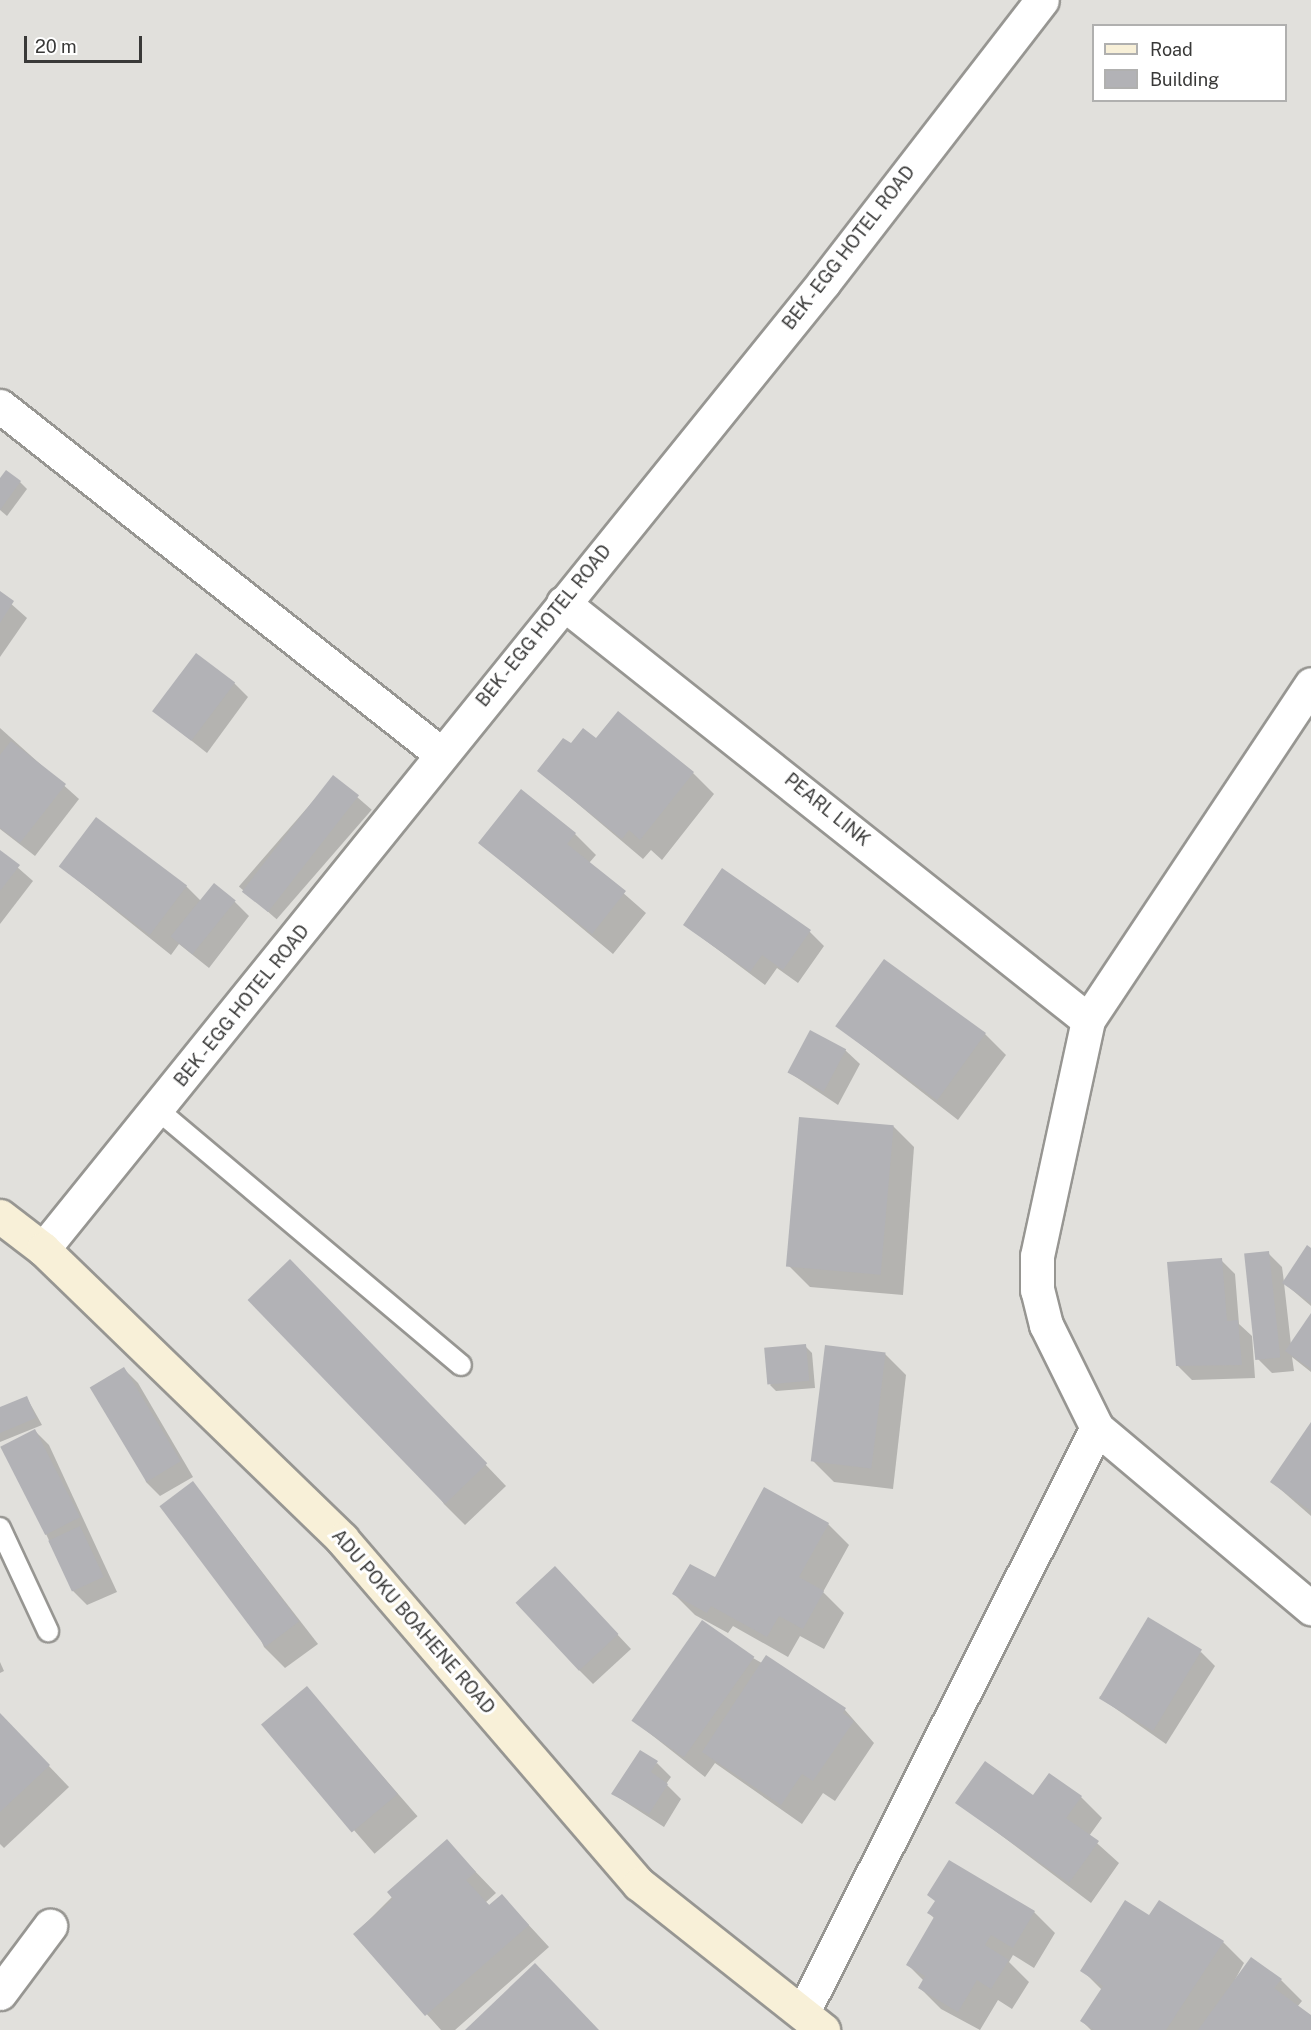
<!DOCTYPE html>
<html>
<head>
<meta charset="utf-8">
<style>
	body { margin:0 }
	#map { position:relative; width:1311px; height:2030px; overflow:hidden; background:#e1e0dc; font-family:"Public Sans",sans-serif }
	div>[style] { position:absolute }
	.shadow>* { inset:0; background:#0003; transform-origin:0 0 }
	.building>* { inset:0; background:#b2b2b6; transform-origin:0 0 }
	.roads { filter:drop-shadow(2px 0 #979692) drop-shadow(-2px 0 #979692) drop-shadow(0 2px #979692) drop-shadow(0 -2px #979692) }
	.lane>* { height:20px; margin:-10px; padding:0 10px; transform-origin:10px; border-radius:10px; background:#fff }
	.street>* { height:33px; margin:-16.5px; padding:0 16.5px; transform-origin:16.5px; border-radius:16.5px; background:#fff }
	.secondary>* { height:33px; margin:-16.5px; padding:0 16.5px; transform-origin:16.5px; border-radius:16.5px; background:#f8f0d8 }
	span { translate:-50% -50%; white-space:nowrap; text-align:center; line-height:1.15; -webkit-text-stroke:6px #fff; paint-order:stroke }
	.street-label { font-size:18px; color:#393938 }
	.legend { position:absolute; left:1092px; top:24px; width:195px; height:78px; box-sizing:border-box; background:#fff; border:2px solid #b0b0af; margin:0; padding:8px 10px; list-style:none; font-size:18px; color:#393938 }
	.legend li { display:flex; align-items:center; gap:12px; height:30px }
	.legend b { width:30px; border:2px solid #b0b0af }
	.scale { position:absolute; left:24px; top:36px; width:118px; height:27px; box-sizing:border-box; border:3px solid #393938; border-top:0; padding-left:8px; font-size:18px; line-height:21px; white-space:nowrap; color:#393938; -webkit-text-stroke:4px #fff; paint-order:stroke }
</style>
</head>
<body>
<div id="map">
	<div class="shadow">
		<i style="clip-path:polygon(0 481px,20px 482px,27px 489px,7px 516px,0 510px)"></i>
		<i style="clip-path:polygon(0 594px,27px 618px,0 657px)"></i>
		<i style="clip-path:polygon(234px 683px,248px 697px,207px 753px,155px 712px)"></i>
		<i style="clip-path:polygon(0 728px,79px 799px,35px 856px,0 829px)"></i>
		<i style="clip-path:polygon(596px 740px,693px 773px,714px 794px,662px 860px,651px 850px,643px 859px,539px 771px,571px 745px)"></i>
		<i style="left:334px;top:777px;width:50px;height:145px;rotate:41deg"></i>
		<i style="clip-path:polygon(575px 834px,596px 855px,589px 863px,646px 913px,613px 954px,480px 843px)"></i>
		<i style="clip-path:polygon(0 852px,33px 881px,0 924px)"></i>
		<i style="clip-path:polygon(61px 867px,186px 886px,201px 901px,235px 902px,249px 916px,209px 968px,179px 944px,171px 955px)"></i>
		<i style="clip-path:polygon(685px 925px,810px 932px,824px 946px,798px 983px,777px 968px,765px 985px)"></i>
		<i style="clip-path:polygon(837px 1026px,985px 1034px,1006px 1055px,958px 1120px)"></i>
		<i style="clip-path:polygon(845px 1050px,860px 1064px,838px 1105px,790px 1073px)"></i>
		<i style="clip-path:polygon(893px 1126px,914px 1147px,903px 1295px,810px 1287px,789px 1266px)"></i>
		<i style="clip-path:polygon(1311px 1250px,1311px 1306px,1284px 1283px,1291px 1345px,1311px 1315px,1311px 1372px,1292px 1357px,1294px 1371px,1272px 1373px,1257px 1358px,1268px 1253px,1282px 1267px,1284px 1282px)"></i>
		<i style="clip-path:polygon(1221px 1260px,1235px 1274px,1239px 1324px,1252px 1336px,1255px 1378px,1192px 1380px,1177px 1365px)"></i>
		<i style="clip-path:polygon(311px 1282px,506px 1486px,465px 1525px,444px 1504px)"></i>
		<i style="clip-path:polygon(805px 1346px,812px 1353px,815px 1388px,776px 1391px,770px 1385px)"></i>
		<i style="clip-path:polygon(885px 1354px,906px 1375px,893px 1489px,834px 1482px,813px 1461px)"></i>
		<i style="clip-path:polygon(124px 1369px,138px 1383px,193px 1477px,160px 1496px,146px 1482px)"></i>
		<i style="clip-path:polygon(27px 1398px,42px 1425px,0 1442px,0 1409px)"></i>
		<i style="clip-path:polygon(1311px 1425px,1311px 1516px,1272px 1482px)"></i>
		<i style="clip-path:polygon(35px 1431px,49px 1445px,117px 1592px,87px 1605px,73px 1591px,46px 1534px)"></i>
		<i style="clip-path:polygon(193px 1483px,318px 1644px,285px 1668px,264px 1647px)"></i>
		<i style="clip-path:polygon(765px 1489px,828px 1524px,849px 1545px,823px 1592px,844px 1613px,824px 1649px,800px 1636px,788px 1657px,733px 1626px,728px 1633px,695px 1615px,674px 1594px,715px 1579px)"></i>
		<i style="clip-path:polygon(569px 1583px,631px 1649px,593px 1684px,579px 1670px)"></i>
		<i style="clip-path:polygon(1201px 1652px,1215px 1666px,1166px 1744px,1099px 1697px)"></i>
		<i style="clip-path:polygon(753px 1658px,845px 1710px,874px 1743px,835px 1801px,823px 1793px,802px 1824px,715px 1763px,705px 1777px,634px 1721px)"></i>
		<i style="clip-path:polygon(0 1662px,4px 1671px,0 1673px)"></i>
		<i style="left:306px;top:1688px;width:170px;height:57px;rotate:49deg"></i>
		<i style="clip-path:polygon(0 1715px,69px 1787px,4px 1848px,0 1844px)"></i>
		<i style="clip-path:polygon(657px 1763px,671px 1777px,666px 1784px,681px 1799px,664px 1827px,613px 1794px)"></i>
		<i style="clip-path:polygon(1034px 1797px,1081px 1797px,1102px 1818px,1089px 1836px,1119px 1863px,1091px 1903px,957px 1802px)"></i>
		<i style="clip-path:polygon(447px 1842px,496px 1893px,486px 1902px,490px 1906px,502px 1896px,549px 1947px,455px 2030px,441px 2030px,355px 1934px)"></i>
		<i style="clip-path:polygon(936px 1902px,1034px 1912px,1055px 1933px,1034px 1968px,1013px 1955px,1009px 1962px,1029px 1982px,1012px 2009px,998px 2000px,980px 2030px,941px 2009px,920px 1988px,924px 1981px,907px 1964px,935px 1919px,929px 1913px)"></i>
		<i style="clip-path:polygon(1149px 1917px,1223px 1942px,1244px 1963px,1229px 1991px,1281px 1980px,1302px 2001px,1297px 2007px,1311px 2017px,1311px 2030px,1091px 2030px,1082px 2021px,1102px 1990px,1082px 1970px)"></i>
	</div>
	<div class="building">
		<i style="clip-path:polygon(6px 470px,21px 481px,0 510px,0 478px)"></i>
		<i style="clip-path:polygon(0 591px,14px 601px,0 623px)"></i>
		<i style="left:196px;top:653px;width:49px;height:73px;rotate:37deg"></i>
		<i style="clip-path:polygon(618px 711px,694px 772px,640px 840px,629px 830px,622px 839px,537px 771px,563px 738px,571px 743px,583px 728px,596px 738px)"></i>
		<i style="clip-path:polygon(11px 741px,66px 784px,20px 843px,0 828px,0 755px)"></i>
		<i style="left:333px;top:775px;width:33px;height:148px;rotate:38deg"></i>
		<i style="clip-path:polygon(521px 789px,576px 833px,567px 844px,626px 891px,592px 934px,478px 843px)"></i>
		<i style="left:96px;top:817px;width:114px;height:62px;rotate:37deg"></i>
		<i style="clip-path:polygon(0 850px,20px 865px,0 891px)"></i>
		<i style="clip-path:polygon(722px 868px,811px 930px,783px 970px,762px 955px,750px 972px,683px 925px)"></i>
		<i style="left:214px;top:883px;width:28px;height:69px;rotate:39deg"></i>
		<i style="left:884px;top:959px;width:126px;height:83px;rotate:36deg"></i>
		<i style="left:810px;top:1030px;width:41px;height:48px;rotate:28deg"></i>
		<i style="left:799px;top:1117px;width:95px;height:150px;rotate:5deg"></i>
		<i style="clip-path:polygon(1307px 1245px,1311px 1248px,1311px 1303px,1282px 1283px)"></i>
		<i style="left:1269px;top:1251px;width:107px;height:25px;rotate:84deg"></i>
		<i style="clip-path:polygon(1222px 1258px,1227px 1321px,1238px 1320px,1242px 1365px,1176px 1366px,1167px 1262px)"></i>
		<i style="left:290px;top:1259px;width:284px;height:59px;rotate:46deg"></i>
		<i style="clip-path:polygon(1311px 1313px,1311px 1369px,1285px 1351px)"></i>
		<i style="left:806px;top:1344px;width:37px;height:42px;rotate:85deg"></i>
		<i style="left:825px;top:1345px;width:61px;height:117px;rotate:7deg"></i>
		<i style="left:124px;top:1367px;width:110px;height:40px;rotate:59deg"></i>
		<i style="clip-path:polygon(27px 1396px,36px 1418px,0 1433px,0 1407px)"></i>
		<i style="clip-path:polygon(1311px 1422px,1311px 1511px,1270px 1482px)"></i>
		<i style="left:35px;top:1429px;width:99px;height:39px;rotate:63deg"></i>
		<i style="left:193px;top:1481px;width:176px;height:42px;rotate:53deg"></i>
		<i style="clip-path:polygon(764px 1487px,829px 1523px,799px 1577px,824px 1591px,803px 1629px,779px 1616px,767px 1637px,711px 1606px,707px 1613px,672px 1594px,690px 1564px,715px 1577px)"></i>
		<i style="left:80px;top:1526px;width:56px;height:35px;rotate:65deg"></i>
		<i style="left:555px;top:1566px;width:93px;height:54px;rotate:47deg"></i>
		<i style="left:1148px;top:1617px;width:63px;height:95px;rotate:31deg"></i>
		<i style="left:702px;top:1620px;width:64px;height:123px;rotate:35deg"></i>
		<i style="clip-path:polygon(766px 1655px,846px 1708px,843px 1713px,854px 1721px,813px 1781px,802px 1774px,781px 1805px,702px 1752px)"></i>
		<i style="left:307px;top:1686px;width:141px;height:60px;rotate:50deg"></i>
		<i style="clip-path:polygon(0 1713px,50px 1765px,0 1812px)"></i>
		<i style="clip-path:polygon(640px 1750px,658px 1761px,651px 1772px,668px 1784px,649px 1814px,611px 1794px)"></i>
		<i style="clip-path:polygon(985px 1761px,1033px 1795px,1049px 1773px,1082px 1796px,1066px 1818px,1099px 1841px,1069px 1883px,955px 1803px)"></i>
		<i style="clip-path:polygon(447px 1839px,476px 1872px,466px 1880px,489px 1905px,502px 1894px,529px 1925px,425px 2016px,353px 1934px,393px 1899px,387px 1892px)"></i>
		<i style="clip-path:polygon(949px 1860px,1035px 1911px,1013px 1948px,991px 1935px,985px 1945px,1009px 1960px,991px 1989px,977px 1980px,958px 2012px,918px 1988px,925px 1976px,906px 1965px,934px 1917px,927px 1913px,935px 1901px,927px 1895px)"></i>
		<i style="clip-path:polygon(1125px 1900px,1149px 1915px,1159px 1900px,1224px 1941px,1166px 2030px,1094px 2030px,1080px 2021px,1103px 1986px,1080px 1971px)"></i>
		<i style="clip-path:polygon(1251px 1957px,1282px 1979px,1274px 1988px,1311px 2015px,1311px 2030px,1198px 2030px)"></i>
		<i style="clip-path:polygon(535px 1963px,599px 2030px,465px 2030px)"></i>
	</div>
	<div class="roads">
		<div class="lane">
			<i style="left:158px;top:1110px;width:396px;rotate:40.1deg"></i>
			<i style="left:0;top:1528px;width:114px;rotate:65deg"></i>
		</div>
		<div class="street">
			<i style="left:0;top:406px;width:560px;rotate:38.26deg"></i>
			<i style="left:563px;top:603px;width:670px;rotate:38.46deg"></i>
			<i style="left:43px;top:1249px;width:1243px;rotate:-51.07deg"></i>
			<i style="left:824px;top:282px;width:356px;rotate:-52.3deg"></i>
			<i style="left:1097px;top:1428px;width:280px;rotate:40.1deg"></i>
			<i style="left:0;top:1993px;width:84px;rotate:-53.3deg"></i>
			<i style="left:803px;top:2012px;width:654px;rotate:-63.28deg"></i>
			<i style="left:1097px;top:1428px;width:115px;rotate:-116.3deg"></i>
			<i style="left:1046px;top:1325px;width:36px;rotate:-104deg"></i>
			<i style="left:1037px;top:1290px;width:34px;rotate:-90deg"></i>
			<i style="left:1037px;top:1256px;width:241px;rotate:-77.8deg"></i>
			<i style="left:1088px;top:1020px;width:403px;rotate:-56.4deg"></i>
		</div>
		<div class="secondary">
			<i style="left:0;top:1216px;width:54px;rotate:37.5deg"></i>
			<i style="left:43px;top:1249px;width:417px;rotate:44.1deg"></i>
			<i style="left:342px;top:1539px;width:455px;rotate:49.3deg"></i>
			<i style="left:639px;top:1884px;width:235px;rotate:38.4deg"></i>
		</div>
	</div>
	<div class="street-label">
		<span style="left:849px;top:248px;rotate:-52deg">BEK - EGG HOTEL ROAD</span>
		<span style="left:544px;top:626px;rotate:-51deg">BEK - EGG HOTEL ROAD</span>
		<span style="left:827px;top:810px;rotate:39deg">PEARL LINK</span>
		<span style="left:242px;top:1006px;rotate:-51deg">BEK - EGG HOTEL ROAD</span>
		<span style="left:413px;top:1622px;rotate:49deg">ADU POKU BOAHENE ROAD</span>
	</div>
	<ul class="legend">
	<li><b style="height:8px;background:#f8f0d8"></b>Road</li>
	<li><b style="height:16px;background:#b2b2b6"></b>Building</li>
	</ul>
	<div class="scale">20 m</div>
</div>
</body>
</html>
